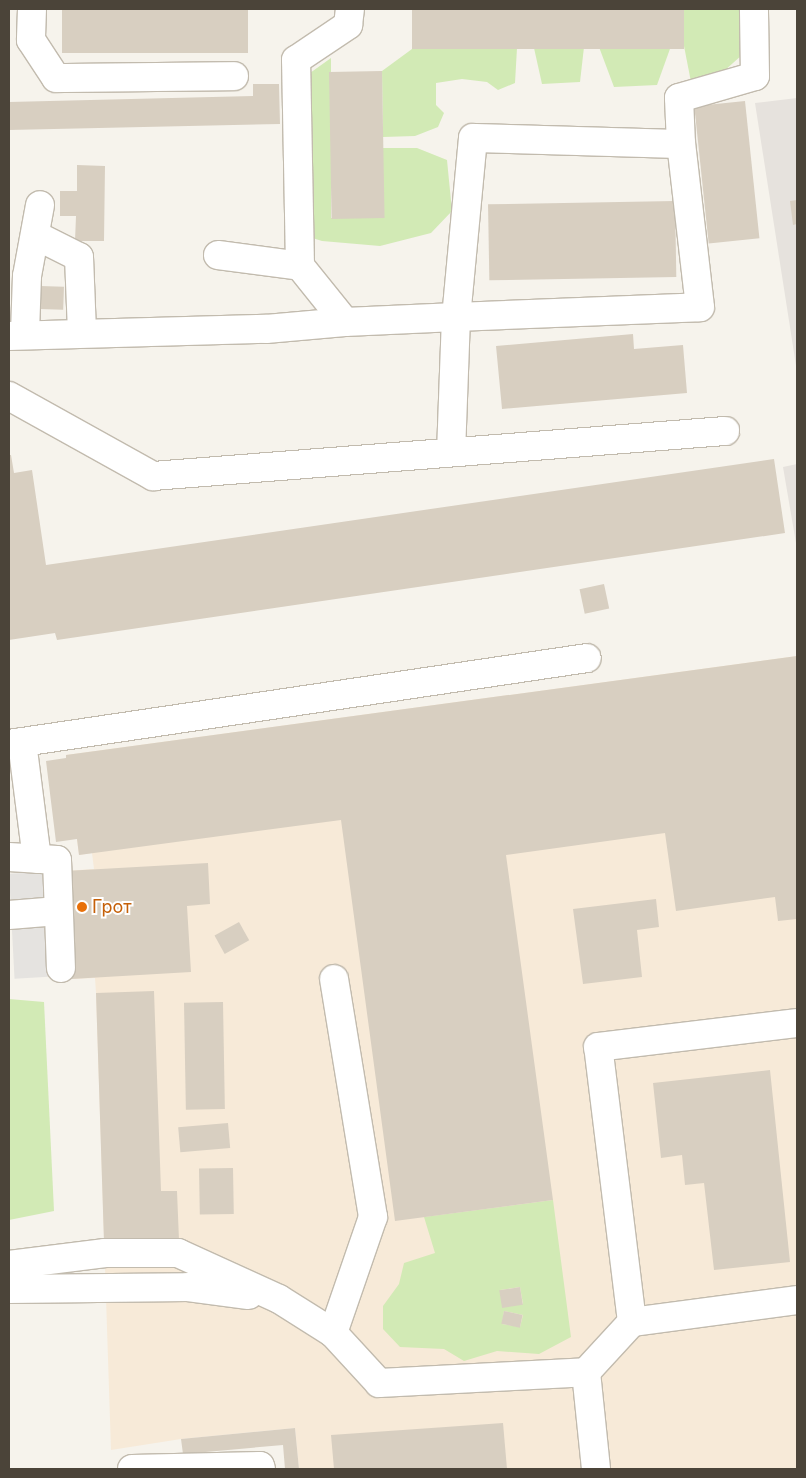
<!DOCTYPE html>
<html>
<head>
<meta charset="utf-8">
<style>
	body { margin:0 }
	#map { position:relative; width:806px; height:1478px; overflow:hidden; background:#f6f3ec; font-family:Inter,sans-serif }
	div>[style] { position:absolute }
	.commercial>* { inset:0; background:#f7ead8 }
	.industrial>* { inset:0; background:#e6e2dd }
	.green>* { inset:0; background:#d2eab5 }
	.parking>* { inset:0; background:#e5e3e0; transform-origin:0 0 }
	.building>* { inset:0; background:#d8cfc1; transform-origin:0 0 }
	.roads { filter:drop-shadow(1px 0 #c2bbae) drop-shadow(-1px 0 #c2bbae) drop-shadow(0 1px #c2bbae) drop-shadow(0 -1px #c2bbae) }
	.minor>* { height:28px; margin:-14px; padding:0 14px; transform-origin:14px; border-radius:14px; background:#fff }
	.dots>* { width:14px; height:14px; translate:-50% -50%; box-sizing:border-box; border:2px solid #fff; border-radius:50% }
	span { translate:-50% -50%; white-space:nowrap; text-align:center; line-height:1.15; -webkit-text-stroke:4px #fff; paint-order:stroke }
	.food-label { font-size:18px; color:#c56008 }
	.left { translate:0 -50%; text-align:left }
	.frame { position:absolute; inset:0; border:10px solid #4b4439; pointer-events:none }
</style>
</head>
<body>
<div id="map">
	<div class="commercial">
		<i style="clip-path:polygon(797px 656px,797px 1469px,299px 1469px,295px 1428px,181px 1439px,111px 1450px,96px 993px,95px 978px,71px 979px,65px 871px,94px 869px,92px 853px,79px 855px,66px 755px)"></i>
	</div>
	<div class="industrial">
		<i style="clip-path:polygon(797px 98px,797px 372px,755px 103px)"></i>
		<i style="clip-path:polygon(797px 464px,797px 549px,783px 467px)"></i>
	</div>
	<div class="green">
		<i style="clip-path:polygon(684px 9px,742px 9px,742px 55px,715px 79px,691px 82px,684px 46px)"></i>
		<i style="clip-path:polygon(671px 46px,657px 85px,614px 87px,599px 47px)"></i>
		<i style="clip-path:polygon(584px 47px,580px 82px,542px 84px,534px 48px)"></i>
		<i style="clip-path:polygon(517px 48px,515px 83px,498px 90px,487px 82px,462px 79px,436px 83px,436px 105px,444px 113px,438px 127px,415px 136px,383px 137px,382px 71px,412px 49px)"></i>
		<i style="clip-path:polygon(331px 58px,331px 218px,383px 218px,383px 148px,417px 148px,447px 160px,452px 211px,431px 233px,380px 246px,322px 241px,306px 236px,303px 78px)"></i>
		<i style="clip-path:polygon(9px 999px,44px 1002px,54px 1211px,9px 1220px)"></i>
		<i style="clip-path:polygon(evenodd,553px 1200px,571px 1337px,539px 1354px,497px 1351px,464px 1361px,444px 1349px,400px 1347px,383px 1329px,383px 1306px,399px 1284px,404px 1263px,435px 1253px,424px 1217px,553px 1200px,520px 1287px,523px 1304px,500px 1290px,520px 1287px,553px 1200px,504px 1311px,523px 1315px,520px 1327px,502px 1324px,504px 1311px)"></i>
	</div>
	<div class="parking">
		<i style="left:43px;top:872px;width:105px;height:34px;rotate:87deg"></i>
	</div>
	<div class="building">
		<i style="left:62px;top:9px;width:186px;height:44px"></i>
		<i style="left:412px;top:9px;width:272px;height:40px"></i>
		<i style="left:382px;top:71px;width:147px;height:53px;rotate:89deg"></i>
		<i style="clip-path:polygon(253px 84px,279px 84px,280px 124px,9px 130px,9px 102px,253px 96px)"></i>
		<i style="left:745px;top:101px;width:138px;height:51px;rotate:84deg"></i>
		<i style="clip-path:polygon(77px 165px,105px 166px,104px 241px,75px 241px,76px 216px,60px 216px,60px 191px,77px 191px)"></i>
		<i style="clip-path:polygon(797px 200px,797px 224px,793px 225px,790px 201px)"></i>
		<i style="left:675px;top:201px;width:76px;height:187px;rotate:89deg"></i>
		<i style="left:40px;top:286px;width:24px;height:23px;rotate:2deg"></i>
		<i style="clip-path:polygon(633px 334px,634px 349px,683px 345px,687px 393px,502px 409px,496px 346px)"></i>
		<i style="clip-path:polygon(9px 455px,11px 455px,14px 473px,32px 470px,46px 565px,774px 459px,785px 533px,57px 640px,55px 633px,9px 640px)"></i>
		<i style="left:604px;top:584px;width:25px;height:25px;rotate:78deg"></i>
		<i style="clip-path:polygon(797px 656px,797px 919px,778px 921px,775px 897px,676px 911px,665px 833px,506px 855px,553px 1200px,395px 1221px,341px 820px,79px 855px,77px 839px,56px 842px,46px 761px,66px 758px,66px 755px)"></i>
		<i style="clip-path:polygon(208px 863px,210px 904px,187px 906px,191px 972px,71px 979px,65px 871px)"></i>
		<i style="clip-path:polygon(656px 899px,659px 927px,637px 930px,642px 977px,583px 984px,573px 909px)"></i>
		<i style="left:239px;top:922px;width:21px;height:28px;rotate:61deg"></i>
		<i style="clip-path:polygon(154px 991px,161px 1191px,177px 1191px,179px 1240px,104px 1242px,96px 993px)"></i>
		<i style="left:223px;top:1002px;width:107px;height:39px;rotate:89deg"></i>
		<i style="clip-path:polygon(770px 1070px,790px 1262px,714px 1270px,704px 1183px,685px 1185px,682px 1155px,661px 1158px,653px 1083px)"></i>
		<i style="left:228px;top:1123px;width:25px;height:50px;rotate:85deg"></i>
		<i style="left:233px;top:1168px;width:46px;height:34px;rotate:89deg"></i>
		<i style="left:520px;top:1287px;width:18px;height:21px;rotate:81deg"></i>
		<i style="left:504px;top:1311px;width:19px;height:13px;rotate:12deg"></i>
		<i style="clip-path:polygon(503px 1423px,507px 1469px,334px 1469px,331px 1435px)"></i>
		<i style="clip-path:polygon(295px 1428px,299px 1469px,285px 1469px,283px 1445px,183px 1454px,181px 1439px)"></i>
	</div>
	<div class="roads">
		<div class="minor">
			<i style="left:32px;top:9px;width:31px;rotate:92deg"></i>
			<i style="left:31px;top:40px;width:45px;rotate:56.7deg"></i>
			<i style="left:56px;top:78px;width:178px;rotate:-0.6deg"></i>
			<i style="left:681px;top:144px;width:46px;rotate:-92.5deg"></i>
			<i style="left:679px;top:98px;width:79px;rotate:-16.1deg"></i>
			<i style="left:755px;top:76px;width:67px;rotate:-90.9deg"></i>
			<i style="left:35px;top:235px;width:49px;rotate:26.6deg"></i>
			<i style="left:79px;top:257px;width:75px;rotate:87.7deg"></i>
			<i style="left:218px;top:255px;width:83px;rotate:7.6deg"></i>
			<i style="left:300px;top:266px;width:72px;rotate:51.2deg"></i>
			<i style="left:300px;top:266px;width:206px;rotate:-91.1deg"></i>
			<i style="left:296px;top:60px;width:63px;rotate:-33.9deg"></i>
			<i style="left:348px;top:25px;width:16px;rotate:-83deg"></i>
			<i style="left:25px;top:333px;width:57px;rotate:-88deg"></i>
			<i style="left:27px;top:276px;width:72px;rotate:-79.6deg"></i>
			<i style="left:9px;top:336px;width:257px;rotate:-1.6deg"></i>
			<i style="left:266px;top:329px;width:79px;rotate:-5.1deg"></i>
			<i style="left:345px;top:322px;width:111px;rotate:-2.6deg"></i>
			<i style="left:456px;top:317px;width:244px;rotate:-2.3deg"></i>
			<i style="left:700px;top:307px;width:164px;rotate:-96.6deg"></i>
			<i style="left:681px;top:144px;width:208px;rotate:-178.3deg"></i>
			<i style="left:473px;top:138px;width:180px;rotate:95.4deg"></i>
			<i style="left:456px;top:317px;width:135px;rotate:92.1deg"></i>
			<i style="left:9px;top:396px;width:165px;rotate:29.1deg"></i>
			<i style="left:153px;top:476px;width:574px;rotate:-4.5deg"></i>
			<i style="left:22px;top:742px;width:118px;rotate:82.7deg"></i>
			<i style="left:9px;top:744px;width:584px;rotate:-8.46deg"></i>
			<i style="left:9px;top:857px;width:48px;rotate:3.6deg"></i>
			<i style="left:57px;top:860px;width:108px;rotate:87.9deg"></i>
			<i style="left:9px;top:915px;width:49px;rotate:-4.7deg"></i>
			<i style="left:9px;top:1265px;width:97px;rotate:-7.1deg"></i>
			<i style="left:105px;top:1253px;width:73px"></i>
			<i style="left:178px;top:1253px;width:111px;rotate:24.5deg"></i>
			<i style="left:279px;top:1299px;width:64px;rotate:32.2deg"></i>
			<i style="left:333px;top:1333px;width:68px;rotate:47.4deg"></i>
			<i style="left:379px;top:1383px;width:207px;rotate:-3deg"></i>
			<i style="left:586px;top:1372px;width:68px;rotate:-47.4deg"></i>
			<i style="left:632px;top:1322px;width:166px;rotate:-7.6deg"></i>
			<i style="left:9px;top:1289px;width:179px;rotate:-0.6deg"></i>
			<i style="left:188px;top:1287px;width:61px;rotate:7.6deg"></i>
			<i style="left:632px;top:1322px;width:277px;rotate:-97deg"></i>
			<i style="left:598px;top:1047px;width:200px;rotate:-6.9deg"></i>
			<i style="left:333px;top:1333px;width:123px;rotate:-71deg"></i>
			<i style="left:373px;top:1217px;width:241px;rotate:-99.3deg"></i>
			<i style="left:586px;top:1372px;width:98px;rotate:84.1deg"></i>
			<i style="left:132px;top:1469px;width:128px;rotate:-1.3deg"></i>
			<i style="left:260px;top:1466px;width:3px;rotate:72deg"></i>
		</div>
	</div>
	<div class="dots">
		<i style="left:82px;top:907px;background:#e8710a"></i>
	</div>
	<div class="food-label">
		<span class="left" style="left:92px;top:907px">Грот</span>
	</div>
	<div class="frame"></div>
</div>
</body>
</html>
